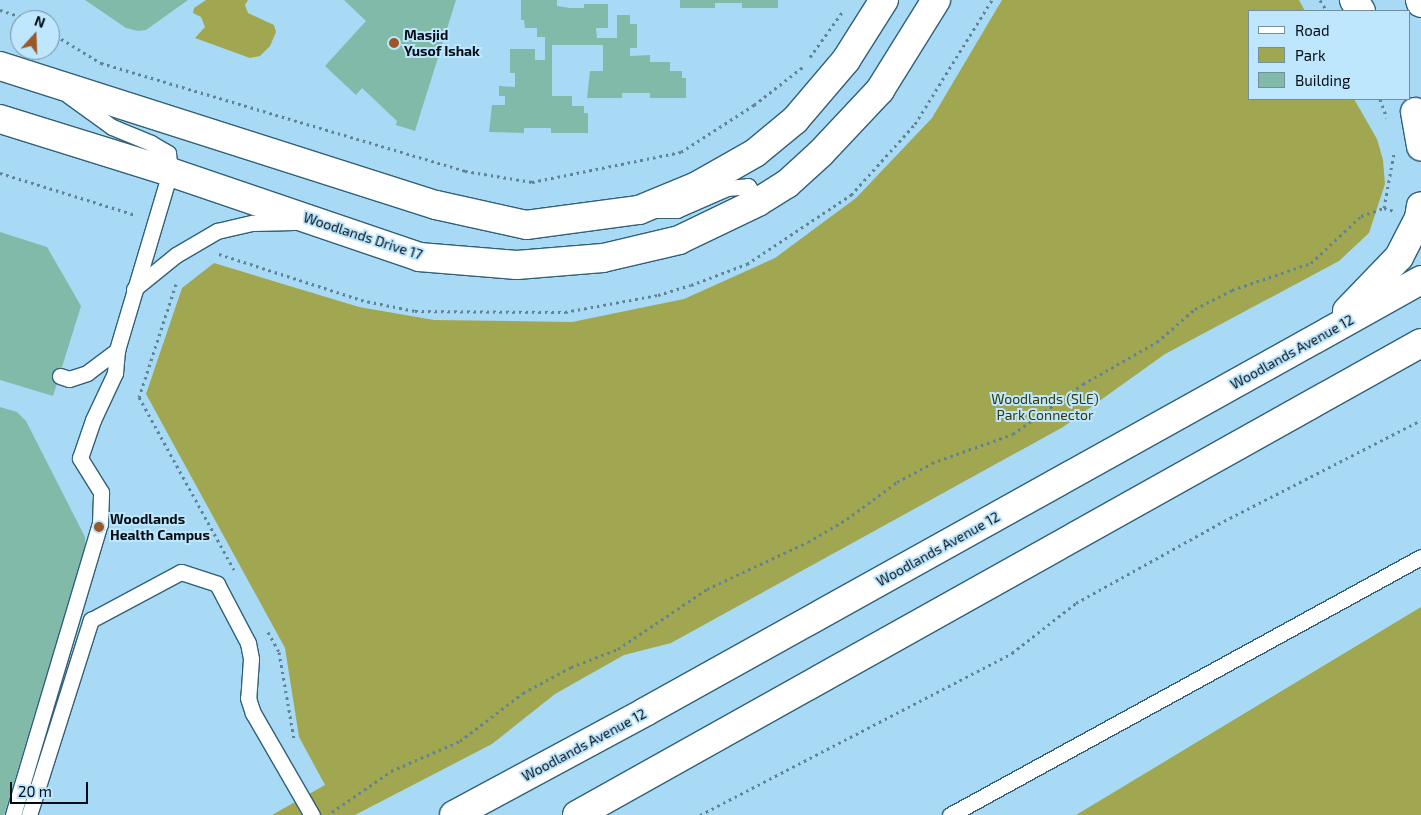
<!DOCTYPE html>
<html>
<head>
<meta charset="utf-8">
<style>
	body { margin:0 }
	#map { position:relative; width:1421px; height:815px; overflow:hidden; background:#a8daf5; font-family:"Exo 2",sans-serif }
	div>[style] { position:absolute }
	.green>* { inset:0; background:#a1a751 }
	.building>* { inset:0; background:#81baa8 }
	.path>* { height:3px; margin-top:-1.5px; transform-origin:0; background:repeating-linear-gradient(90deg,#608396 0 2.5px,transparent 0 6.5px) }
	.roads { filter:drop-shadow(1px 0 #316078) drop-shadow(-1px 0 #316078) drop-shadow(0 1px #316078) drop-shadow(0 -1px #316078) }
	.lane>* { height:15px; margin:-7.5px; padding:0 7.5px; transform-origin:7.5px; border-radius:7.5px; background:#fff }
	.street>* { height:28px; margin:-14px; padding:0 14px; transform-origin:14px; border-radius:14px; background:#fff }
	.secondary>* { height:28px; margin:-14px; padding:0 14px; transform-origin:14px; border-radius:14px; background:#fff }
	.primary>* { height:28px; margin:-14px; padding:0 14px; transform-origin:14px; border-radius:14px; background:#fff }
	.dots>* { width:14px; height:14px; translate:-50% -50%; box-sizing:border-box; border:2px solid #bee6fc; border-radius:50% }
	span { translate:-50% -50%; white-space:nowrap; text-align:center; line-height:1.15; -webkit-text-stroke:4px #bee6fc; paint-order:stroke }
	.poi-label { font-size:14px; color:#000d17; font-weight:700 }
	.left { translate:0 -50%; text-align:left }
	.street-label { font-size:14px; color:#000d17 }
	.park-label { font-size:14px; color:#36380a }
	.legend { position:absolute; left:1248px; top:10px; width:162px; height:90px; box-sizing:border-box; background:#bee6fc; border:1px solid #728fa0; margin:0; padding:6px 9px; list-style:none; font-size:15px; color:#000d17 }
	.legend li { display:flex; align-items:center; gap:10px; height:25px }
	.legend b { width:25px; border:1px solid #728fa0 }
	.north { position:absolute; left:10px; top:10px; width:50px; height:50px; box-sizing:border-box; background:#bee6fc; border:1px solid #728fa0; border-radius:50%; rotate:20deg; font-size:14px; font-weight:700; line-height:20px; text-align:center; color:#000d17 }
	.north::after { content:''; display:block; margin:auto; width:18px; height:22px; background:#9c5829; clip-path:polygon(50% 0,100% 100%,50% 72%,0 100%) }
	.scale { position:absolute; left:10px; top:782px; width:78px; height:22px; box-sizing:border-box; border:2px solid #000d17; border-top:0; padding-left:6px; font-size:15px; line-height:18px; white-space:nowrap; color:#000d17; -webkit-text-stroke:4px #bee6fc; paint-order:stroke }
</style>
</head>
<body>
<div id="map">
	<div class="green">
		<i style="clip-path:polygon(206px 0,248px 0,245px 5px,248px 13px,274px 25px,276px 32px,270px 46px,260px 56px,250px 58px,195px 38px,205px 27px,201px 17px,193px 13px,194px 8px)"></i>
		<i style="clip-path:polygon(1002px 0,1299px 0,1305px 11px,1250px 11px,1250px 99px,1354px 99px,1377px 139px,1383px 160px,1385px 184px,1369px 233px,1339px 261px,1165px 354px,1063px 427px,671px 643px,624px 655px,555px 694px,492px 744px,355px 815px,272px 815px,325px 785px,299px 737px,285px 648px,146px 394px,182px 288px,214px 263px,359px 307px,434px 320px,572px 322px,684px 299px,775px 258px,856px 198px,932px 118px)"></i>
		<i style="clip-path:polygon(1421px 607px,1421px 815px,1076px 815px)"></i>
	</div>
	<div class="building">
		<i style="clip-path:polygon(85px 0,188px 0,146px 30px,138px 31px,126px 28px)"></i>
		<i style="clip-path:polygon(344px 0,456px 0,415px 131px,396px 125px,397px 121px,362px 88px,356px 95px,325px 66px,366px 21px)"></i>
		<i style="clip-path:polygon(521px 0,557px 0,557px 6px,570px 8px,584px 8px,584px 4px,608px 4px,608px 28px,596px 28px,597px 38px,617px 38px,617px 15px,630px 15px,630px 24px,637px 24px,637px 48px,630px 48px,630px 56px,650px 55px,650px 62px,670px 62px,670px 71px,682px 71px,682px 78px,686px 78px,686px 98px,650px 98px,650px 93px,622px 93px,622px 98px,587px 98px,590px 71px,603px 71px,603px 45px,552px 45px,552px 96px,572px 96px,572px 106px,584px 106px,584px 113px,588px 113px,588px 133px,551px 133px,551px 128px,524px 128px,524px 133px,489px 132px,492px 105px,505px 105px,505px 96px,499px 96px,499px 86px,515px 87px,515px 73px,510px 73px,510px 49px,535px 49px,535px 60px,545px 60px,545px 37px,537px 37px,537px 28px,525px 28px,524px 20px,521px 20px)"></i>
		<i style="clip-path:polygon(680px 0,778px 0,778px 8px,742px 8px,742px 3px,715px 3px,715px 8px,680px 8px)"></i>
		<i style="clip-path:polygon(0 232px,47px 247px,81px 306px,53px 396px,0 380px)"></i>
		<i style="clip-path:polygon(0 407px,17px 412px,26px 421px,85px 537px,85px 548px,4px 815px,0 815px)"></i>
	</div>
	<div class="path">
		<i style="left:1320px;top:0;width:13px;rotate:58deg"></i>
		<i style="left:0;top:10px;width:32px;rotate:18deg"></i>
		<i style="left:50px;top:32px;width:60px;rotate:31.3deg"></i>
		<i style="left:101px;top:63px;width:380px;rotate:16.5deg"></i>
		<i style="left:465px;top:171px;width:68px;rotate:9.3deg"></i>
		<i style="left:532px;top:182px;width:152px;rotate:-11.4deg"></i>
		<i style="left:681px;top:152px;width:87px;rotate:-32.8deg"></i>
		<i style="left:754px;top:105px;width:63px;rotate:-38deg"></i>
		<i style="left:810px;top:57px;width:57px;rotate:-54.3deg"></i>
		<i style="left:1380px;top:99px;width:20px;rotate:70deg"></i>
		<i style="left:0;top:173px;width:142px;rotate:17.2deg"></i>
		<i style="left:1384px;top:208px;width:56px;rotate:-79.7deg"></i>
		<i style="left:219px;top:254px;width:149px;rotate:17.9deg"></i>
		<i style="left:361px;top:300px;width:55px;rotate:11.5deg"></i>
		<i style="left:415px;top:311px;width:150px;rotate:0.4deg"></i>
		<i style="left:565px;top:312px;width:95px;rotate:-10.4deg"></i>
		<i style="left:658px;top:295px;width:34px;rotate:-17deg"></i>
		<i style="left:691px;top:285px;width:60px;rotate:-20.6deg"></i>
		<i style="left:747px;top:264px;width:125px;rotate:-33.6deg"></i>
		<i style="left:851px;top:195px;width:96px;rotate:-48deg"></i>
		<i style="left:915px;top:124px;width:146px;rotate:-58.2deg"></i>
		<i style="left:176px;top:284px;width:119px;rotate:108.1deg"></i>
		<i style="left:139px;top:397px;width:197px;rotate:61.2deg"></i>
		<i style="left:268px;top:632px;width:23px;rotate:61deg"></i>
		<i style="left:279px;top:652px;width:88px;rotate:80.2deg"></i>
		<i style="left:332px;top:812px;width:72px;rotate:-34.8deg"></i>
		<i style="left:391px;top:771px;width:75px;rotate:-23.5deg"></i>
		<i style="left:460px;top:741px;width:79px;rotate:-37.3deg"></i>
		<i style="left:523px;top:693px;width:55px;rotate:-28.4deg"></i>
		<i style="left:571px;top:667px;width:50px;rotate:-21deg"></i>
		<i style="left:618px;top:649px;width:107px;rotate:-34deg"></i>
		<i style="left:707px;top:589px;width:111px;rotate:-25deg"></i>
		<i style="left:808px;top:542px;width:45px;rotate:-30.5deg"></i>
		<i style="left:847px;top:519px;width:62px;rotate:-36.5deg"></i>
		<i style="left:897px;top:482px;width:40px;rotate:-28deg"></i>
		<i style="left:932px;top:463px;width:86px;rotate:-19.7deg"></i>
		<i style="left:1013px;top:434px;width:86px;rotate:-35.5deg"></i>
		<i style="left:1083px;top:384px;width:85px;rotate:-29.6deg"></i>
		<i style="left:1157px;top:342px;width:50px;rotate:-41deg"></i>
		<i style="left:1195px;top:309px;width:42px;rotate:-27.2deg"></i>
		<i style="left:1232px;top:290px;width:83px;rotate:-18.9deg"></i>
		<i style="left:1311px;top:263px;width:69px;rotate:-43.2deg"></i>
		<i style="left:1361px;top:216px;width:24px;rotate:-19deg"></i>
		<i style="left:1384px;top:208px;width:10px;rotate:17deg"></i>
		<i style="left:700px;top:815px;width:352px;rotate:-27.4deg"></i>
		<i style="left:1012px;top:653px;width:81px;rotate:-38deg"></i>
		<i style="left:1076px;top:603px;width:169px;rotate:-29deg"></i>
		<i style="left:1224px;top:521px;width:221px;rotate:-27.1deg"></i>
	</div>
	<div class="roads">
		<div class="lane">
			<i style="left:655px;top:210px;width:22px"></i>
			<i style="left:677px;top:210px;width:55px;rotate:-23.7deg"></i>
			<i style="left:727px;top:188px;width:21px;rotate:-5deg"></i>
			<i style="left:748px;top:186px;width:19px;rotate:58deg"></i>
			<i style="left:134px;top:289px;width:54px;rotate:-39deg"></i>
			<i style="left:176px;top:255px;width:48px;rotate:-30.3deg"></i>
			<i style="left:217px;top:231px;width:37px;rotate:-13deg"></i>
			<i style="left:253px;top:223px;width:41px;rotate:-1.4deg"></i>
			<i style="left:60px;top:376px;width:9px;rotate:18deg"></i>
			<i style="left:69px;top:379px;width:19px;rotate:-18deg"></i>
			<i style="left:87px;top:373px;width:38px;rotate:-37deg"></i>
			<i style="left:13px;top:815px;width:304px;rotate:-73.4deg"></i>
			<i style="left:100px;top:524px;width:32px;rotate:-88deg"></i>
			<i style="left:101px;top:492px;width:40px;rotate:-122deg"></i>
			<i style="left:80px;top:458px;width:40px;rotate:-71.1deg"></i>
			<i style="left:93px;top:420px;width:52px;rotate:-64.9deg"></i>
			<i style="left:115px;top:373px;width:23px;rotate:-85deg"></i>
			<i style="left:117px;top:350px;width:186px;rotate:-73.4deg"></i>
			<i style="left:170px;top:172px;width:19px;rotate:-96deg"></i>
			<i style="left:168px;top:153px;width:20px;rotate:-150deg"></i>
			<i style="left:151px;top:143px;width:42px;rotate:-157.7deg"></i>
			<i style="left:112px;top:127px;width:53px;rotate:-144.2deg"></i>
			<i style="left:29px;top:815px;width:205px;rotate:-72.4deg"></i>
			<i style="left:91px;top:620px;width:102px;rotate:-28.1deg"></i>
			<i style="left:181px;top:572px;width:38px;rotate:18deg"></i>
			<i style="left:217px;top:584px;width:67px;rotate:62.3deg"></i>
			<i style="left:248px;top:643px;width:16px;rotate:79deg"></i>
			<i style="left:251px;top:659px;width:39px;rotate:94deg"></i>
			<i style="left:248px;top:698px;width:16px;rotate:72deg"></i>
			<i style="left:253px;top:713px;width:118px;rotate:60deg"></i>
			<i style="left:950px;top:815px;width:537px;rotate:-28.71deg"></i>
		</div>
		<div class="street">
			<i style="left:0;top:66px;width:458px;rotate:17.7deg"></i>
			<i style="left:436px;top:205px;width:92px;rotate:12.5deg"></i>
			<i style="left:526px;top:225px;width:114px;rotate:-7.6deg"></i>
			<i style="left:639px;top:210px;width:63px;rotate:-22.5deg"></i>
			<i style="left:697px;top:186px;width:67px;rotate:-29.6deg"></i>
			<i style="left:755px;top:153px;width:52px;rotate:-39.5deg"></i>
			<i style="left:795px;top:120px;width:79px;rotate:-49.6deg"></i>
			<i style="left:846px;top:60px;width:71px;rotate:-57.7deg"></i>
			<i style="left:0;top:119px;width:178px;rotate:17.3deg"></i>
			<i style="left:170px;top:172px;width:263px;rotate:18.8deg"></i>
			<i style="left:419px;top:257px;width:98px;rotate:4.7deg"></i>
			<i style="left:517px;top:265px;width:86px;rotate:-4.7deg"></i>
			<i style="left:603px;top:258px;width:78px;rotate:-13.3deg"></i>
			<i style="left:679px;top:240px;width:88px;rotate:-25.7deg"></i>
			<i style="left:758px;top:202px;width:34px;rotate:-32deg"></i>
			<i style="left:787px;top:184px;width:45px;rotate:-42.3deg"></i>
			<i style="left:820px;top:154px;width:88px;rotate:-46.8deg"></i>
			<i style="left:880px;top:90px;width:106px;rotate:-58.1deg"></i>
		</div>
		<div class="secondary">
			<i style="left:1354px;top:0;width:13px;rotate:58deg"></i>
			<i style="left:1420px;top:0;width:3px;rotate:72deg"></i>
		</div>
		<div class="primary">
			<i style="left:1415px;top:112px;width:35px;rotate:80deg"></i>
			<i style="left:1347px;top:311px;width:75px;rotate:-46.1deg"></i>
			<i style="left:1399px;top:257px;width:44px;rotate:-62.9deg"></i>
			<i style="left:1419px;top:218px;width:12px;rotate:-81deg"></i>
			<i style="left:454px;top:815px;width:217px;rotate:-28.3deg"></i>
			<i style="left:645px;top:712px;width:888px;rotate:-29.1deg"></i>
			<i style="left:577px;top:815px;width:967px;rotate:-29.22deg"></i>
		</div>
	</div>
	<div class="dots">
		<i style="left:394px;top:43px;background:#9c5829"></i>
		<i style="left:99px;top:527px;background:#9c5829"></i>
	</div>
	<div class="poi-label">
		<span class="left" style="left:404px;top:43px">Masjid<br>Yusof Ishak</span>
		<span class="left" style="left:110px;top:527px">Woodlands<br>Health Campus</span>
	</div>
	<div class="street-label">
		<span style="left:363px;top:236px;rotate:18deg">Woodlands Drive 17</span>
		<span style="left:1292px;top:352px;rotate:-29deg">Woodlands Avenue 12</span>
		<span style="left:938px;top:549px;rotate:-29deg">Woodlands Avenue 12</span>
		<span style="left:584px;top:745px;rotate:-28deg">Woodlands Avenue 12</span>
	</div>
	<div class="park-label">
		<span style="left:1045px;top:407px">Woodlands (SLE)<br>Park Connector</span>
	</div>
	<ul class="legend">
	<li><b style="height:6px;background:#fff"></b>Road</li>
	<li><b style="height:14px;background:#a1a751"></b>Park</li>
	<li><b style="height:14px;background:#81baa8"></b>Building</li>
	</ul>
	<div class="north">N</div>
	<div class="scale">20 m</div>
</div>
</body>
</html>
